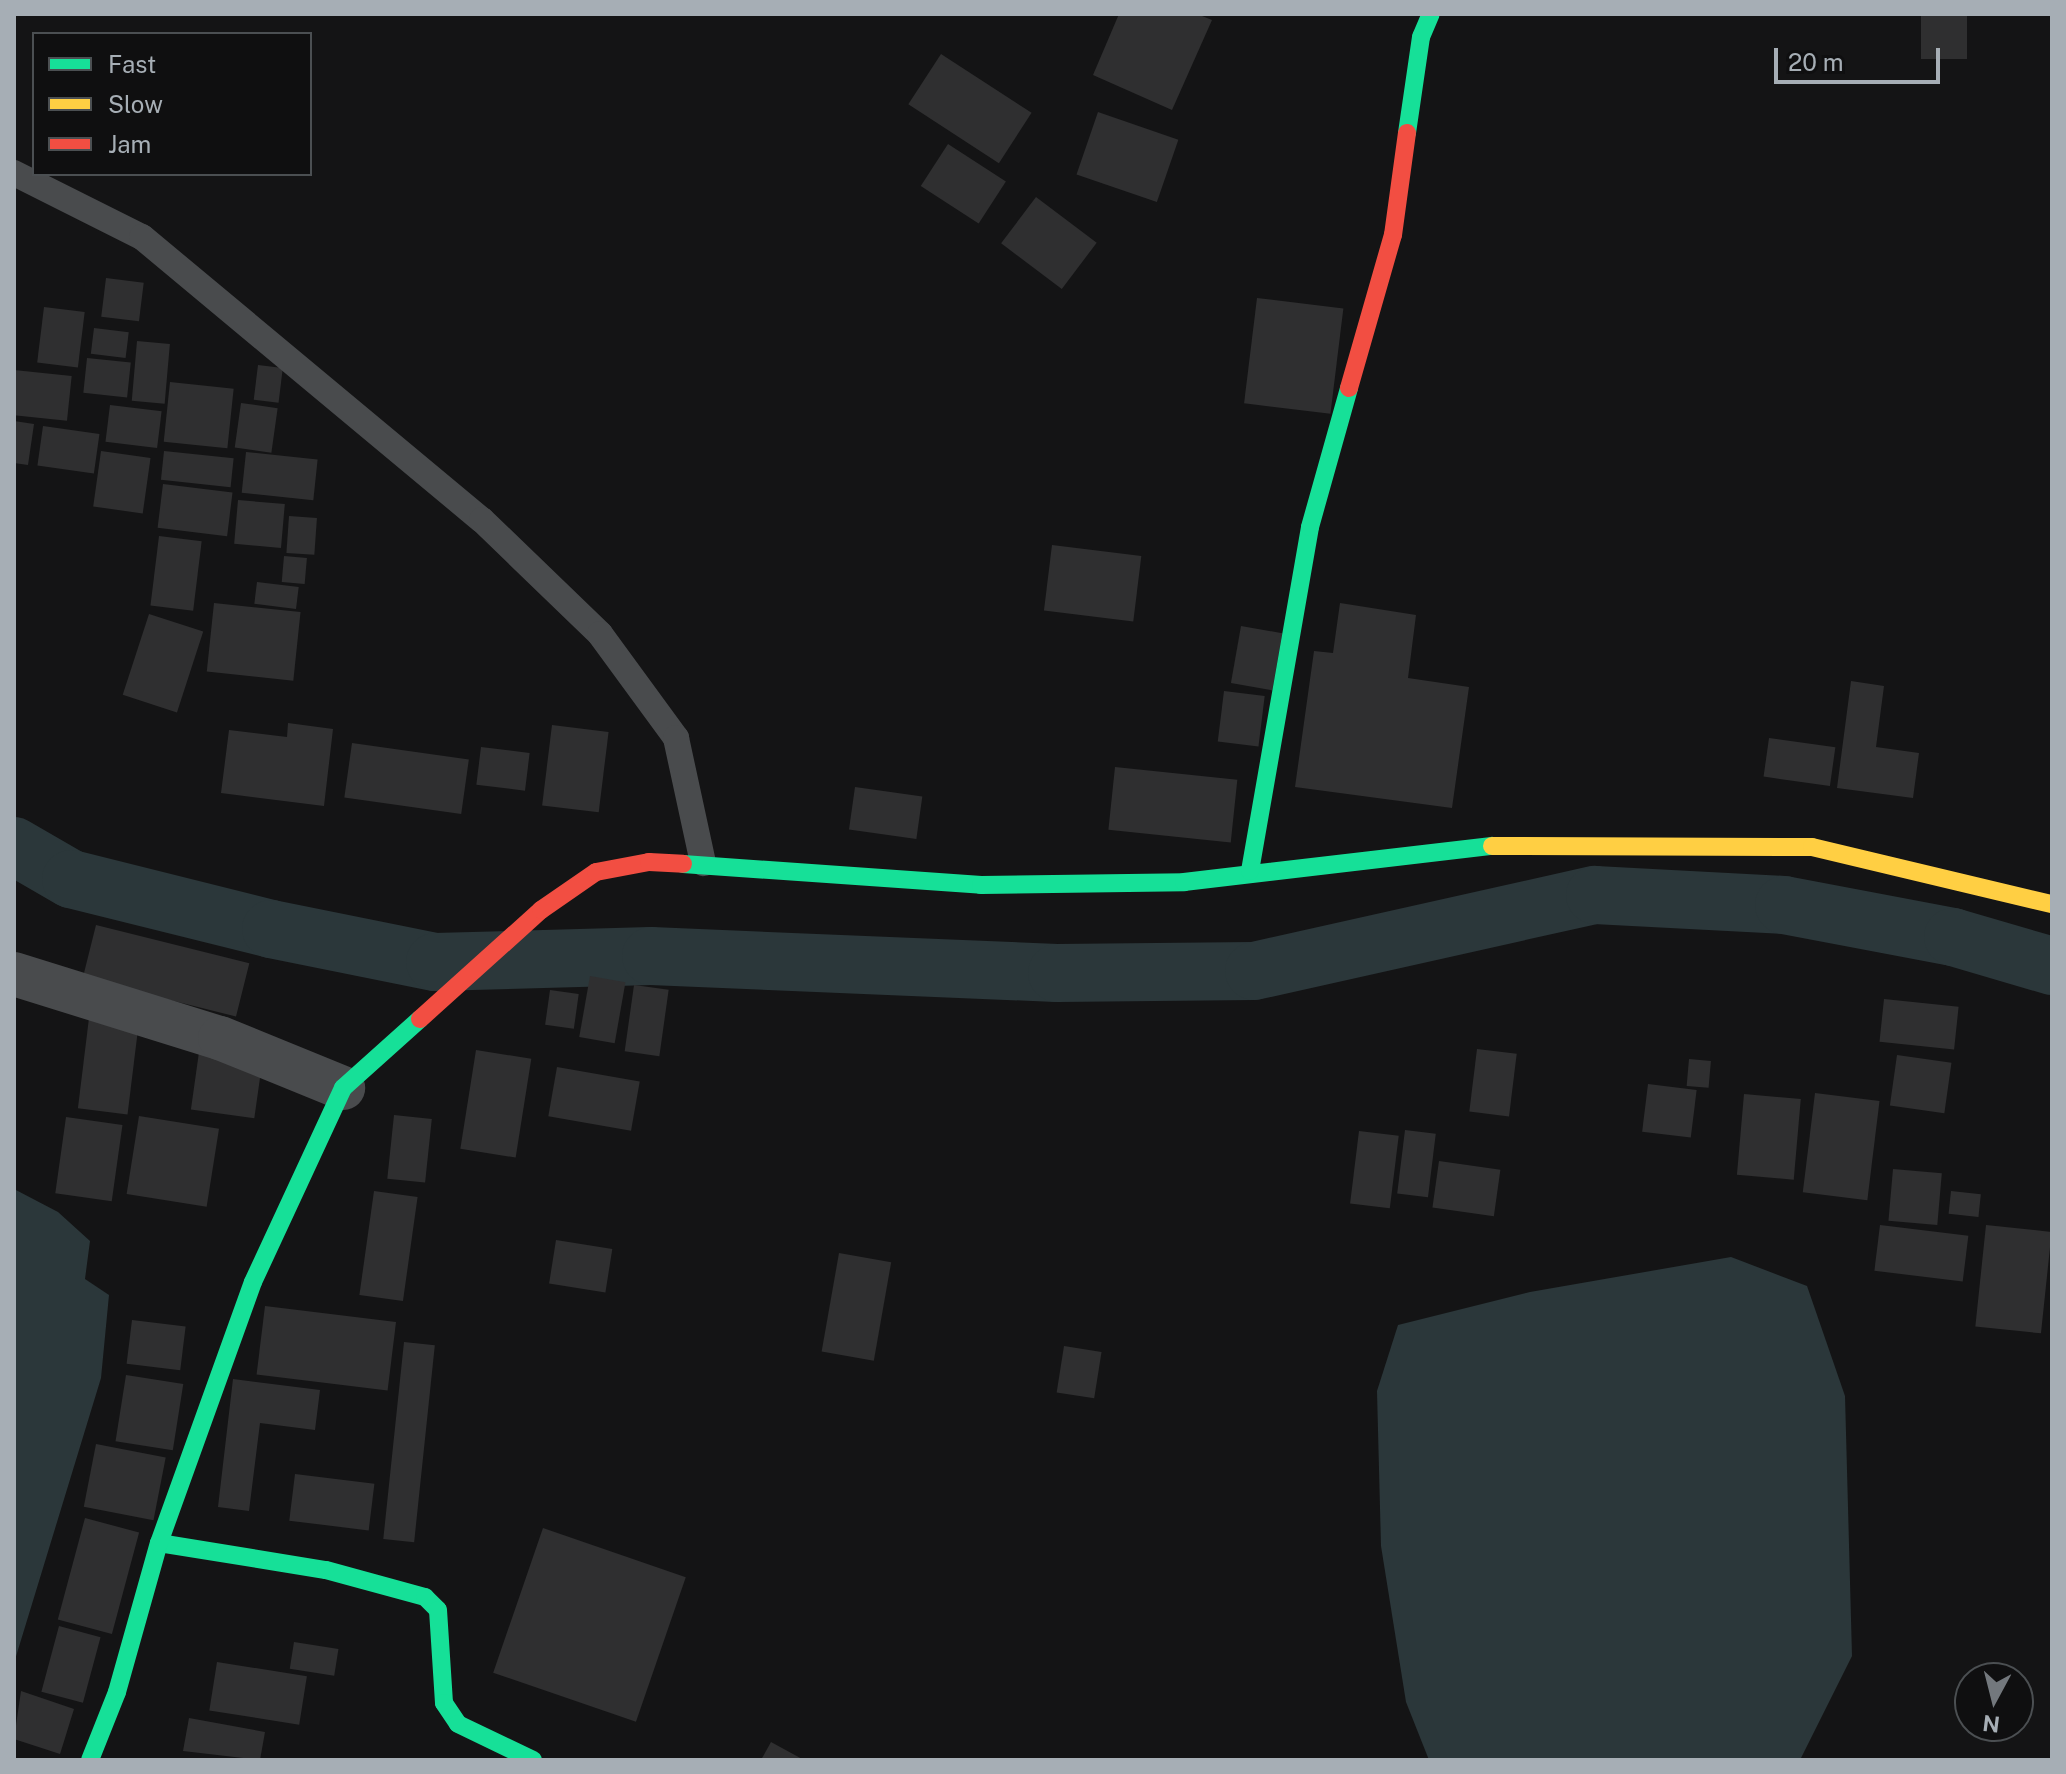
<!DOCTYPE html>
<html>
<head>
<meta charset="utf-8">
<style>
	body { margin:0 }
	#map { position:relative; width:2066px; height:1774px; overflow:hidden; background:#141415; font-family:"Public Sans",sans-serif }
	div>[style] { position:absolute }
	.water>* { inset:0; background:#2b373a }
	.canal>* { height:58px; margin:-29px; padding:0 29px; transform-origin:29px; border-radius:29px; background:#2b373a }
	.building>* { inset:0; background:#2f2f30; transform-origin:0 0 }
	.lane>* { height:26px; margin:-13px; padding:0 13px; transform-origin:13px; border-radius:13px; background:#494b4d }
	.street>* { height:44px; margin:-22px; padding:0 22px; transform-origin:22px; border-radius:22px; background:#494b4d }
	.fast>* { height:18px; margin:-9px; padding:0 9px; transform-origin:9px; border-radius:9px; background:#16e098 }
	.slow>* { height:18px; margin:-9px; padding:0 9px; transform-origin:9px; border-radius:9px; background:#ffcf43 }
	.jam>* { height:18px; margin:-9px; padding:0 9px; transform-origin:9px; border-radius:9px; background:#f24e42 }
	span { translate:-50% -50%; white-space:nowrap; text-align:center; line-height:1.15; -webkit-text-stroke:6px #0f0f10; paint-order:stroke }
	.frame { position:absolute; inset:0; border:16px solid #a6aeb5; pointer-events:none }
	.legend { position:absolute; left:32px; top:32px; width:280px; height:144px; box-sizing:border-box; background:#0f0f10; border:2px solid #4b4f52; margin:0; padding:10px 14px; list-style:none; font-size:24px; color:#a6aeb5 }
	.legend li { display:flex; align-items:center; gap:16px; height:40px }
	.legend b { width:40px; border:2px solid #4b4f52 }
	.north { position:absolute; left:1954px; top:1662px; width:80px; height:80px; box-sizing:border-box; background:#0f0f10; border:2px solid #4b4f52; border-radius:50%; rotate:187deg; font-size:22px; font-weight:700; line-height:32px; text-align:center; color:#a6aeb5 }
	.north::after { content:''; display:block; margin:auto; width:28px; height:36px; background:#73787d; clip-path:polygon(50% 0,100% 100%,50% 72%,0 100%) }
	.scale { position:absolute; left:1774px; top:48px; width:166px; height:36px; box-sizing:border-box; border:4px solid #a6aeb5; border-top:0; padding-left:10px; font-size:24px; line-height:28px; white-space:nowrap; color:#a6aeb5; -webkit-text-stroke:6px #0f0f10; paint-order:stroke }
</style>
</head>
<body>
<div id="map">
	<div class="water">
		<i style="clip-path:polygon(14px 1189px,58px 1212px,90px 1241px,85px 1279px,109px 1295px,101px 1378px,14px 1663px)"></i>
		<i style="clip-path:polygon(1731px 1257px,1807px 1286px,1845px 1396px,1852px 1656px,1800px 1760px,1429px 1760px,1406px 1702px,1381px 1546px,1377px 1391px,1398px 1325px,1530px 1292px)"></i>
	</div>
	<div class="canal">
		<i style="left:14px;top:846px;width:66px;rotate:30.1deg"></i>
		<i style="left:71px;top:879px;width:206px;rotate:14deg"></i>
		<i style="left:271px;top:929px;width:167px;rotate:11.4deg"></i>
		<i style="left:435px;top:962px;width:216px;rotate:-1.6deg"></i>
		<i style="left:651px;top:956px;width:406px;rotate:2.4deg"></i>
		<i style="left:1057px;top:973px;width:197px;rotate:-0.6deg"></i>
		<i style="left:1254px;top:971px;width:349px;rotate:-12.6deg"></i>
		<i style="left:1595px;top:895px;width:189px;rotate:3deg"></i>
		<i style="left:1784px;top:905px;width:172px;rotate:10.7deg"></i>
		<i style="left:1953px;top:937px;width:103px;rotate:16.3deg"></i>
	</div>
	<div class="building">
		<i style="clip-path:polygon(1119px 14px,1197px 14px,1212px 20px,1172px 110px,1093px 75px)"></i>
		<i style="left:1921px;top:14px;width:46px;height:45px"></i>
		<i style="left:941px;top:54px;width:108px;height:60px;rotate:33deg"></i>
		<i style="left:1098px;top:112px;width:85px;height:66px;rotate:19deg"></i>
		<i style="left:948px;top:144px;width:69px;height:50px;rotate:33deg"></i>
		<i style="left:1036px;top:197px;width:76px;height:58px;rotate:37deg"></i>
		<i style="left:106px;top:278px;width:38px;height:39px;rotate:7deg"></i>
		<i style="left:1257px;top:298px;width:87px;height:106px;rotate:7deg"></i>
		<i style="left:44px;top:307px;width:41px;height:56px;rotate:7deg"></i>
		<i style="left:94px;top:328px;width:35px;height:26px;rotate:7deg"></i>
		<i style="left:137px;top:341px;width:33px;height:60px;rotate:5deg"></i>
		<i style="left:87px;top:358px;width:44px;height:35px;rotate:6deg"></i>
		<i style="left:258px;top:365px;width:25px;height:35px;rotate:7deg"></i>
		<i style="left:14px;top:370px;width:58px;height:45px;rotate:6deg"></i>
		<i style="left:170px;top:382px;width:64px;height:60px;rotate:6deg"></i>
		<i style="left:241px;top:403px;width:37px;height:45px;rotate:8deg"></i>
		<i style="left:110px;top:405px;width:52px;height:37px;rotate:7deg"></i>
		<i style="clip-path:polygon(14px 421px,34px 424px,28px 465px,14px 463px)"></i>
		<i style="left:43px;top:426px;width:57px;height:40px;rotate:8deg"></i>
		<i style="left:101px;top:451px;width:50px;height:56px;rotate:8deg"></i>
		<i style="left:164px;top:451px;width:70px;height:29px;rotate:6deg"></i>
		<i style="left:246px;top:452px;width:72px;height:41px;rotate:6deg"></i>
		<i style="left:163px;top:484px;width:70px;height:44px;rotate:7deg"></i>
		<i style="left:238px;top:500px;width:47px;height:44px;rotate:5deg"></i>
		<i style="left:289px;top:516px;width:28px;height:37px;rotate:4deg"></i>
		<i style="left:159px;top:536px;width:43px;height:70px;rotate:7deg"></i>
		<i style="left:1052px;top:545px;width:90px;height:66px;rotate:7deg"></i>
		<i style="left:284px;top:556px;width:23px;height:26px;rotate:5deg"></i>
		<i style="left:257px;top:582px;width:42px;height:22px;rotate:7deg"></i>
		<i style="left:214px;top:603px;width:87px;height:69px;rotate:6deg"></i>
		<i style="clip-path:polygon(1340px 603px,1416px 615px,1408px 678px,1469px 687px,1452px 808px,1295px 787px,1314px 651px,1333px 653px)"></i>
		<i style="left:149px;top:614px;width:57px;height:85px;rotate:18deg"></i>
		<i style="left:1241px;top:626px;width:42px;height:58px;rotate:10deg"></i>
		<i style="clip-path:polygon(1851px 681px,1884px 686px,1876px 747px,1919px 753px,1913px 798px,1837px 788px)"></i>
		<i style="left:1224px;top:691px;width:41px;height:51px;rotate:7deg"></i>
		<i style="clip-path:polygon(288px 723px,333px 729px,324px 806px,221px 793px,229px 730px,287px 737px)"></i>
		<i style="left:552px;top:725px;width:57px;height:81px;rotate:7deg"></i>
		<i style="left:1769px;top:738px;width:67px;height:39px;rotate:8deg"></i>
		<i style="left:352px;top:743px;width:118px;height:55px;rotate:8deg"></i>
		<i style="left:481px;top:747px;width:49px;height:38px;rotate:7deg"></i>
		<i style="left:1115px;top:767px;width:123px;height:63px;rotate:6deg"></i>
		<i style="left:855px;top:787px;width:68px;height:43px;rotate:8deg"></i>
		<i style="left:96px;top:925px;width:158px;height:55px;rotate:14deg"></i>
		<i style="left:590px;top:976px;width:36px;height:62px;rotate:10deg"></i>
		<i style="left:634px;top:985px;width:35px;height:67px;rotate:8deg"></i>
		<i style="left:550px;top:990px;width:29px;height:35px;rotate:8deg"></i>
		<i style="left:1884px;top:999px;width:75px;height:43px;rotate:6deg"></i>
		<i style="left:89px;top:1018px;width:50px;height:91px;rotate:7deg"></i>
		<i style="left:1477px;top:1049px;width:40px;height:63px;rotate:7deg"></i>
		<i style="left:476px;top:1050px;width:56px;height:100px;rotate:9deg"></i>
		<i style="left:199px;top:1052px;width:64px;height:58px;rotate:8deg"></i>
		<i style="left:1897px;top:1055px;width:55px;height:51px;rotate:8deg"></i>
		<i style="left:1689px;top:1059px;width:22px;height:27px;rotate:5deg"></i>
		<i style="left:557px;top:1067px;width:84px;height:50px;rotate:10deg"></i>
		<i style="left:1648px;top:1084px;width:49px;height:48px;rotate:7deg"></i>
		<i style="left:1815px;top:1093px;width:65px;height:100px;rotate:7deg"></i>
		<i style="left:1744px;top:1094px;width:57px;height:81px;rotate:5deg"></i>
		<i style="left:394px;top:1115px;width:38px;height:64px;rotate:6deg"></i>
		<i style="left:139px;top:1116px;width:81px;height:79px;rotate:9deg"></i>
		<i style="left:66px;top:1117px;width:57px;height:77px;rotate:8deg"></i>
		<i style="left:1405px;top:1130px;width:31px;height:64px;rotate:7deg"></i>
		<i style="left:1359px;top:1131px;width:40px;height:73px;rotate:7deg"></i>
		<i style="left:1439px;top:1161px;width:62px;height:47px;rotate:8deg"></i>
		<i style="left:1893px;top:1169px;width:49px;height:52px;rotate:5deg"></i>
		<i style="left:374px;top:1191px;width:44px;height:105px;rotate:8deg"></i>
		<i style="left:1951px;top:1191px;width:30px;height:23px;rotate:6deg"></i>
		<i style="left:1880px;top:1225px;width:89px;height:46px;rotate:7deg"></i>
		<i style="left:1986px;top:1225px;width:66px;height:102px;rotate:6deg"></i>
		<i style="left:556px;top:1240px;width:57px;height:44px;rotate:9deg"></i>
		<i style="left:839px;top:1253px;width:53px;height:100px;rotate:10deg"></i>
		<i style="left:265px;top:1306px;width:132px;height:69px;rotate:7deg"></i>
		<i style="left:132px;top:1320px;width:54px;height:44px;rotate:7deg"></i>
		<i style="left:404px;top:1342px;width:31px;height:198px;rotate:6deg"></i>
		<i style="left:1064px;top:1346px;width:38px;height:47px;rotate:9deg"></i>
		<i style="left:126px;top:1375px;width:58px;height:67px;rotate:9deg"></i>
		<i style="clip-path:polygon(233px 1379px,320px 1390px,315px 1430px,260px 1423px,249px 1511px,218px 1507px)"></i>
		<i style="left:96px;top:1444px;width:71px;height:64px;rotate:11deg"></i>
		<i style="left:295px;top:1474px;width:80px;height:47px;rotate:7deg"></i>
		<i style="left:85px;top:1518px;width:56px;height:105px;rotate:15deg"></i>
		<i style="left:543px;top:1528px;width:151px;height:153px;rotate:19deg"></i>
		<i style="left:59px;top:1626px;width:43px;height:68px;rotate:15deg"></i>
		<i style="left:294px;top:1642px;width:45px;height:27px;rotate:9deg"></i>
		<i style="left:217px;top:1662px;width:91px;height:49px;rotate:9deg"></i>
		<i style="clip-path:polygon(21px 1691px,74px 1709px,60px 1754px,14px 1739px)"></i>
		<i style="clip-path:polygon(189px 1718px,265px 1732px,260px 1760px,183px 1751px)"></i>
		<i style="clip-path:polygon(771px 1742px,804px 1760px,761px 1760px)"></i>
	</div>
	<div class="lane">
		<i style="left:14px;top:173px;width:143px;rotate:26.6deg"></i>
		<i style="left:142px;top:237px;width:442px;rotate:39.8deg"></i>
		<i style="left:482px;top:520px;width:164px;rotate:44deg"></i>
		<i style="left:600px;top:634px;width:129px;rotate:53.8deg"></i>
		<i style="left:676px;top:738px;width:128px;rotate:77.8deg"></i>
	</div>
	<div class="street">
		<i style="left:14px;top:974px;width:216px;rotate:17.3deg"></i>
		<i style="left:220px;top:1038px;width:133px;rotate:22.1deg"></i>
	</div>
	<div class="fast">
		<i style="left:1407px;top:133px;width:97px;rotate:-81.7deg"></i>
		<i style="left:1421px;top:37px;width:25px;rotate:-67deg"></i>
		<i style="left:683px;top:864px;width:299px;rotate:4deg"></i>
		<i style="left:981px;top:885px;width:203px;rotate:-0.8deg"></i>
		<i style="left:1184px;top:882px;width:310px;rotate:-6.7deg"></i>
		<i style="left:1250px;top:871px;width:349px;rotate:-80.1deg"></i>
		<i style="left:1310px;top:527px;width:144px;rotate:-74.3deg"></i>
		<i style="left:159px;top:1543px;width:169px;rotate:9.2deg"></i>
		<i style="left:326px;top:1570px;width:103px;rotate:15.3deg"></i>
		<i style="left:425px;top:1597px;width:18px;rotate:45deg"></i>
		<i style="left:438px;top:1610px;width:93px;rotate:86.3deg"></i>
		<i style="left:444px;top:1703px;width:25px;rotate:56deg"></i>
		<i style="left:458px;top:1724px;width:83px;rotate:25.6deg"></i>
		<i style="left:90px;top:1760px;width:73px;rotate:-68.3deg"></i>
		<i style="left:117px;top:1692px;width:155px;rotate:-74.3deg"></i>
		<i style="left:159px;top:1543px;width:277px;rotate:-70.2deg"></i>
		<i style="left:253px;top:1282px;width:214px;rotate:-65.1deg"></i>
		<i style="left:343px;top:1088px;width:103px;rotate:-41.9deg"></i>
	</div>
	<div class="slow">
		<i style="left:1492px;top:846px;width:320px;rotate:0.2deg"></i>
		<i style="left:1812px;top:847px;width:247px;rotate:13.4deg"></i>
	</div>
	<div class="jam">
		<i style="left:1349px;top:388px;width:159px;rotate:-74deg"></i>
		<i style="left:1393px;top:235px;width:103px;rotate:-82.2deg"></i>
		<i style="left:420px;top:1019px;width:163px;rotate:-42deg"></i>
		<i style="left:541px;top:910px;width:67px;rotate:-34.6deg"></i>
		<i style="left:596px;top:872px;width:54px;rotate:-10.7deg"></i>
		<i style="left:649px;top:862px;width:34px;rotate:3deg"></i>
	</div>
	<div class="frame"></div>
	<ul class="legend">
	<li><b style="height:10px;background:#16e098"></b>Fast</li>
	<li><b style="height:10px;background:#ffcf43"></b>Slow</li>
	<li><b style="height:10px;background:#f24e42"></b>Jam</li>
	</ul>
	<div class="north">N</div>
	<div class="scale">20 m</div>
</div>
</body>
</html>
